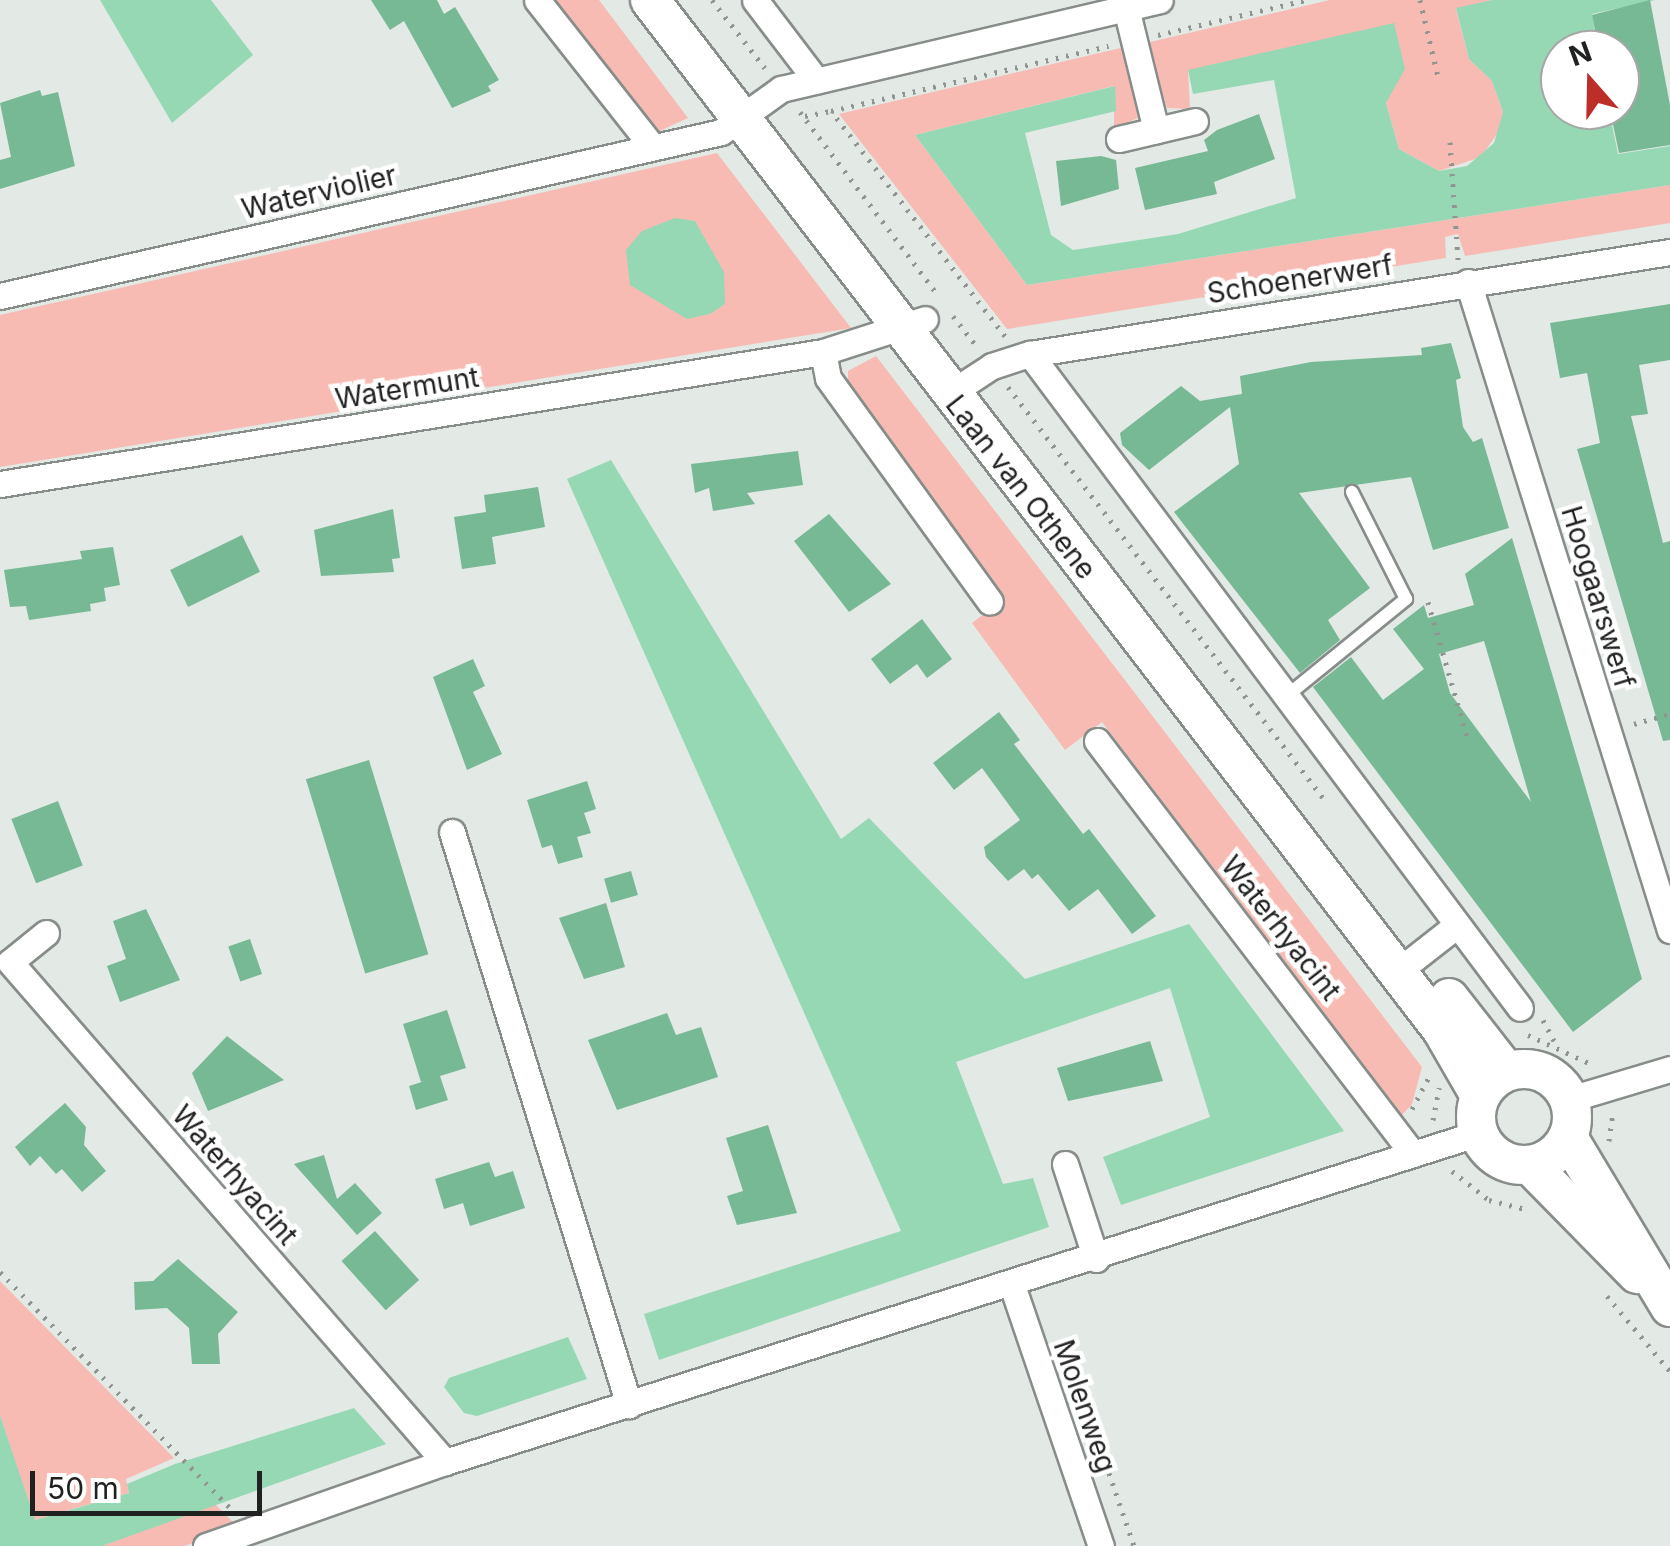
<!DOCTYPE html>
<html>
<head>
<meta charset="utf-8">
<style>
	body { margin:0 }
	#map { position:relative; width:1670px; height:1546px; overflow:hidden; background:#e3e9e5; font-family:Inter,sans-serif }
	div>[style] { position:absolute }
	.green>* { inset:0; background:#f7bbb3 }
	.water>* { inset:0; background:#97d8b4 }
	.building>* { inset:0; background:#77b895; transform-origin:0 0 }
	.path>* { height:5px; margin-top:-2.5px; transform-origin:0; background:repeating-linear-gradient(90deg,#909592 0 2.5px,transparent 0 10.5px) }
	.roads { filter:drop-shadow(2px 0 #878d89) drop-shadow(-2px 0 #878d89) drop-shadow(0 2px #878d89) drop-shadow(0 -2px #878d89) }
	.lane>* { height:12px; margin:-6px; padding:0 6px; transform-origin:6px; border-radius:6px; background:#fff }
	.street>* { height:25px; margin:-12.5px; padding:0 12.5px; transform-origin:12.5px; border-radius:12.5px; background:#fff }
	.secondary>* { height:38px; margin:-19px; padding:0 19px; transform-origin:19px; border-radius:19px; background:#fff }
	.secondary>.ring { margin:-19px; padding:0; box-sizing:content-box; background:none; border:38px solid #fff; border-radius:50% }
	span { translate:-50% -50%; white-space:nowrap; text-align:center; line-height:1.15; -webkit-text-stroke:9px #fff; paint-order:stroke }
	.street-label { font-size:28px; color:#202221 }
	.north { position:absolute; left:1540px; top:30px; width:100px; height:100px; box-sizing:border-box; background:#fff; border:2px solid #a6a7a6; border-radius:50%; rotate:340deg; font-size:28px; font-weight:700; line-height:40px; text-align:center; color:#202221 }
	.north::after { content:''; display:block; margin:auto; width:35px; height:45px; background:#bd2e28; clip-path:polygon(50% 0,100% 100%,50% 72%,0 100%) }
	.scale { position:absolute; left:30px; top:1471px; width:232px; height:45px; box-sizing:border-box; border:5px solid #202221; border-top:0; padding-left:12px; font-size:30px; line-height:35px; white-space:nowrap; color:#202221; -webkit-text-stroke:8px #fff; paint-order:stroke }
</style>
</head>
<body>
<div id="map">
	<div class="green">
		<i style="clip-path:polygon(546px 0,599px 0,688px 118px,653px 134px)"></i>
		<i style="clip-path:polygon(1330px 0,1492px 0,1456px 9px,1469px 59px,1492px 81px,1503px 112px,1501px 128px,1481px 157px,1439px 171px,1399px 149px,1386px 103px,1398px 77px,1188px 71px,1190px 109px,1167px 108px,1146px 43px)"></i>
		<i style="clip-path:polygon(1125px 47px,1138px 118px,1114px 128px,1114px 86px,915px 135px,1027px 285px,1670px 185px,1670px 223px,1465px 256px,1458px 234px,1445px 237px,1446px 258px,1007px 329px,839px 114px)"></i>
		<i style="clip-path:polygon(717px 153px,851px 328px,0 467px,0 315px)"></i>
		<i style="clip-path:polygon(876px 356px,1422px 1067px,1412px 1104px,1402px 1115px,1102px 722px,1065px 750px,972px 623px,1005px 598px,848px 393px,848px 371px)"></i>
		<i style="clip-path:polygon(0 1281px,174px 1458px,126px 1479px,129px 1493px,34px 1520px,0 1415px)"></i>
		<i style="clip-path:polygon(214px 1503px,239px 1528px,184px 1546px,102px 1546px)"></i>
	</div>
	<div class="water">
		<i style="clip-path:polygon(100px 0,211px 0,253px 55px,172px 123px)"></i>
		<i style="clip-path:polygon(1492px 0,1655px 0,1592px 14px,1598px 50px,1560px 50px,1560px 110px,1609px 110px,1618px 154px,1670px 146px,1670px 185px,1027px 285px,915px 135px,1115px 86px,1116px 111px,1025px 133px,1051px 235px,1073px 250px,1178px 234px,1296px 198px,1274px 80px,1193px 94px,1188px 70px,1394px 23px,1405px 69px,1386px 103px,1399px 149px,1439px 171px,1467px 166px,1494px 143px,1503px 112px,1492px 81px,1469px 59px,1456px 8px)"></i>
		<i style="clip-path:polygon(675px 218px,695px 221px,724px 272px,725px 304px,710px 314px,687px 319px,630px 285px,626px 250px,642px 231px)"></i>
		<i style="clip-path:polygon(611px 460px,841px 839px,869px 818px,1025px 979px,1189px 924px,1344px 1131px,1121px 1205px,1103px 1157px,1210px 1117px,1170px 988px,956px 1062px,1003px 1184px,1033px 1178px,1049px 1227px,659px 1360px,644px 1314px,901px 1231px,567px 479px)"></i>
		<i style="clip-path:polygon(568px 1337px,587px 1379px,477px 1416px,464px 1413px,444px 1387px,449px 1378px)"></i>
		<i style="clip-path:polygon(354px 1408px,386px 1444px,102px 1546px,0 1546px,0 1415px,35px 1520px,129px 1493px,127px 1484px,175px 1464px)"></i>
	</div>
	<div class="building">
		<i style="clip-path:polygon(371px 0,437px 0,444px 14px,455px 7px,499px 80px,488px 86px,491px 91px,452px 108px,404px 21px,390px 30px)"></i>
		<i style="clip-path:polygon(1650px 0,1670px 105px,1670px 145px,1619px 153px,1610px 110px,1620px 110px,1620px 50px,1599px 50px,1592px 15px)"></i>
		<i style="clip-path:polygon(40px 90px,42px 96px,58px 92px,75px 166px,0 189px,0 160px,11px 157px,0 103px)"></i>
		<i style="clip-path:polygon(1259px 114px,1275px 159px,1214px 182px,1217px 194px,1145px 210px,1135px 168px,1208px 151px,1204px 140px,1217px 130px)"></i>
		<i style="clip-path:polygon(1101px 156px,1116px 160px,1119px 189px,1061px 206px,1056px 161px)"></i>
		<i style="clip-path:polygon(1670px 304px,1670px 360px,1639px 365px,1648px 414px,1631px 416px,1663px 543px,1670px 541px,1670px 740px,1663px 741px,1577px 449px,1600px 443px,1587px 373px,1560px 378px,1550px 323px)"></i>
		<i style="clip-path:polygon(1451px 343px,1461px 378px,1456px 380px,1463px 427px,1473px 442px,1482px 438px,1509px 528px,1433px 550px,1411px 477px,1299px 493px,1370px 588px,1328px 620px,1340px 640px,1300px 673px,1174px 512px,1239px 464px,1230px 407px,1149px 470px,1122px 445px,1120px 433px,1181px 386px,1200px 401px,1242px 394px,1240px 376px,1311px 362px,1422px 355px,1421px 348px)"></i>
		<i style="clip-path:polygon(798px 451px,803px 485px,747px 493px,755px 504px,713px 511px,709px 488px,695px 493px,691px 464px)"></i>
		<i style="clip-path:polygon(538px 487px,545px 527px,492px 537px,496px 564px,462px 569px,454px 517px,486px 512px,484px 495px)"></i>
		<i style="clip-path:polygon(393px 509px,400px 558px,392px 559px,394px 572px,321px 576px,314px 530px)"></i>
		<i style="clip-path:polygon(829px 514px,891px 584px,849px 612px,794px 541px)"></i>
		<i style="left:242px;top:535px;width:41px;height:80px;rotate:64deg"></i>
		<i style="clip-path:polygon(evenodd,1512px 538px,1642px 979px,1573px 1032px,1313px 687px,1351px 657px,1383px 700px,1424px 669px,1393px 629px,1424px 605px,1428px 618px,1474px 605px,1465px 574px,1512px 538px,1484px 641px,1494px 675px,1531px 802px,1450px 693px,1439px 654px,1484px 641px)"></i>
		<i style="clip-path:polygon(113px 547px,120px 585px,104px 588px,106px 601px,90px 604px,91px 611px,29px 620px,26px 606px,10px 607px,4px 570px,82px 559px,80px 551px)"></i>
		<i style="clip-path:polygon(922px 619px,952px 659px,927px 678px,917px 664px,890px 684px,871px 659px)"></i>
		<i style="clip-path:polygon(473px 659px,485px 686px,473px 692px,502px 754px,467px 770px,433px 677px)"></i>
		<i style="clip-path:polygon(999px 712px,1020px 740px,1014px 744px,1083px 834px,1089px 829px,1156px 916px,1132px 934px,1098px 889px,1069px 911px,1038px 874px,1032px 879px,1024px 869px,1008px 881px,986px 857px,984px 847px,1020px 820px,982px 768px,954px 790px,933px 763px)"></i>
		<i style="left:369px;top:760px;width:203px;height:66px;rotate:73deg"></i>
		<i style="clip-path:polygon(587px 781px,596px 809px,584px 813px,591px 833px,577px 837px,583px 857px,558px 864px,552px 845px,542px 848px,527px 800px)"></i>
		<i style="left:58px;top:801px;width:69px;height:50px;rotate:69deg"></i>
		<i style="left:631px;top:871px;width:25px;height:28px;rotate:74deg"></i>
		<i style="clip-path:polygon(606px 903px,625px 967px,584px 979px,559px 918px)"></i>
		<i style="clip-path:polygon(146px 909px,180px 980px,120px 1002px,107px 966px,126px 959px,113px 921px)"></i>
		<i style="left:250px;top:939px;width:37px;height:23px;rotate:71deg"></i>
		<i style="clip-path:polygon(447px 1010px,466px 1068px,440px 1076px,448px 1100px,416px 1110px,409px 1086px,428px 1080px,421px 1082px,403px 1024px)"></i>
		<i style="clip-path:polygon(667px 1013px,676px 1035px,701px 1027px,718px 1077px,617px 1110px,588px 1040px)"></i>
		<i style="clip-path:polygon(227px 1036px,284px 1080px,208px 1111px,192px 1073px)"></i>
		<i style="clip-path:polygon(1150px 1041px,1163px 1081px,1068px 1101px,1057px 1068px)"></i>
		<i style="clip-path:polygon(65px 1103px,86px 1127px,84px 1145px,106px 1171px,82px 1192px,62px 1169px,56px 1174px,40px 1156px,30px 1166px,15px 1147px)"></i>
		<i style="clip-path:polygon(768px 1125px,797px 1213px,737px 1225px,727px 1196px,743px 1191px,726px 1138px)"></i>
		<i style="clip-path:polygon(324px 1155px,337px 1199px,355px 1183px,382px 1213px,357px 1235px,294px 1164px)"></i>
		<i style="clip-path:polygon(489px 1162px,495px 1177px,513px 1171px,525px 1208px,470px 1226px,463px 1203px,444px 1209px,435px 1179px)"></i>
		<i style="left:375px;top:1231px;width:66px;height:45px;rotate:48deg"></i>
		<i style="clip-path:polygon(178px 1259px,238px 1312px,218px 1334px,220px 1364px,192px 1364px,189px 1328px,167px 1308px,135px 1310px,134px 1282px,153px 1281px)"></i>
	</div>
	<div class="path">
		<i style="left:712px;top:0;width:86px;rotate:52.1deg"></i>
		<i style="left:1420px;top:0;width:83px;rotate:76.8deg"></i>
		<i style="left:1158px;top:35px;width:152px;rotate:-13.3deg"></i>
		<i style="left:800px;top:112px;width:229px;rotate:53deg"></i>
		<i style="left:805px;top:116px;width:26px;rotate:-11deg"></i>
		<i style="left:1450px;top:142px;width:118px;rotate:86.1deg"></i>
		<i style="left:953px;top:316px;width:39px;rotate:52deg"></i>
		<i style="left:1005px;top:336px;width:284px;rotate:-127.7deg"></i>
		<i style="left:831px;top:111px;width:285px;rotate:-13.2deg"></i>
		<i style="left:1008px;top:387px;width:524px;rotate:52.52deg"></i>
		<i style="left:1428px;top:602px;width:140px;rotate:73.8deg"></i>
		<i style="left:1634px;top:724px;width:37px;rotate:-16deg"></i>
		<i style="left:1543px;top:1020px;width:26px;rotate:62deg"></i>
		<i style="left:1528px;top:1035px;width:67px;rotate:24.7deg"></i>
		<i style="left:1412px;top:1109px;width:38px;rotate:-62deg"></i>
		<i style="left:1433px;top:1120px;width:33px;rotate:-79deg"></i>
		<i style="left:1609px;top:1141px;width:28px;rotate:-82deg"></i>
		<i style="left:1452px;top:1171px;width:47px;rotate:38.1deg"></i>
		<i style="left:1489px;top:1200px;width:37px;rotate:14deg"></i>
		<i style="left:0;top:1272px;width:328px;rotate:45.7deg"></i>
		<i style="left:1607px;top:1296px;width:98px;rotate:50deg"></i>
		<i style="left:1109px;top:1473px;width:77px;rotate:71.1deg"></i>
	</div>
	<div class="roads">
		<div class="lane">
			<i style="left:1289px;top:694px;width:151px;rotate:-39.1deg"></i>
			<i style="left:1406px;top:599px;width:120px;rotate:-116.8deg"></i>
		</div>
		<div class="street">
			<i style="left:537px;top:0;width:186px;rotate:51.8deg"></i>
			<i style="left:755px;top:0;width:101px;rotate:52.7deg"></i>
			<i style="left:1126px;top:8px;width:126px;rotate:76.2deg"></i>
			<i style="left:1119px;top:139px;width:78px;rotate:-13.3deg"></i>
			<i style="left:1468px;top:282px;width:679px;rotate:72.69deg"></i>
			<i style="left:0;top:296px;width:739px;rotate:-12.81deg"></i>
			<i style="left:721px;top:132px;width:74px;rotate:-35.6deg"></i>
			<i style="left:781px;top:89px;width:389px;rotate:-13.2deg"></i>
			<i style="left:823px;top:352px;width:26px;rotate:79deg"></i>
			<i style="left:828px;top:378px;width:276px;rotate:54.1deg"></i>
			<i style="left:1030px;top:354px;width:817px;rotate:53.16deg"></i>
			<i style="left:949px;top:394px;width:51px;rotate:-33.1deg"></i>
			<i style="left:992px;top:366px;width:40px;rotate:-18deg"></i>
			<i style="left:1030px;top:354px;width:648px;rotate:-9.06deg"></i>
			<i style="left:0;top:484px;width:834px;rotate:-9.11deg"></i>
			<i style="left:823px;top:352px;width:107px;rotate:-17.9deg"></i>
			<i style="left:1097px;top:741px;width:520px;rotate:52.58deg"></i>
			<i style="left:452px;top:832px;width:600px;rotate:72.83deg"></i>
			<i style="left:46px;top:933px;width:46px;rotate:141.1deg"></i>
			<i style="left:10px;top:962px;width:663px;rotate:48.98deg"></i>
			<i style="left:1397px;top:972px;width:76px;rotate:-38.1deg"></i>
			<i style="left:1570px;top:1099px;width:104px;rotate:-16.7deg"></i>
			<i style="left:1065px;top:1164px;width:100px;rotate:71.9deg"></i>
			<i style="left:1012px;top:1285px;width:276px;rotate:71.2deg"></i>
			<i style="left:206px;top:1546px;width:253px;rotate:-19.4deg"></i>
			<i style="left:445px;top:1462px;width:1085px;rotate:-17.65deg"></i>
		</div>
		<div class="secondary">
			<i style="left:650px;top:0;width:1299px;rotate:52.44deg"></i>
			<i style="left:1442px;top:1030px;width:74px;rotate:60deg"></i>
			<i style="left:1449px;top:998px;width:93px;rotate:52deg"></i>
			<i class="ring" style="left:1476px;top:1069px;width:58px;height:58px"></i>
			<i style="left:1569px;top:1139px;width:196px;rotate:59deg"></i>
			<i style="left:1530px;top:1165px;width:153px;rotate:45.5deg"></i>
		</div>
	</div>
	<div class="street-label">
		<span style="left:319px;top:192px;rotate:-13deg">Waterviolier</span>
		<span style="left:1300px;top:279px;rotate:-9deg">Schoenerwerf</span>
		<span style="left:407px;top:388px;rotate:-9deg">Watermunt</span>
		<span style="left:1021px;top:487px;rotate:52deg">Laan van Othene</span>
		<span style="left:1598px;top:597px;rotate:73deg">Hoogaarswerf</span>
		<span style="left:1281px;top:928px;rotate:52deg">Waterhyacint</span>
		<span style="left:235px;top:1175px;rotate:49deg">Waterhyacint</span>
		<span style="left:1085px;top:1406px;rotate:71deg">Molenweg</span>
	</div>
	<div class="north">N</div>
	<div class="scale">50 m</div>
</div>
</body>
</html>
